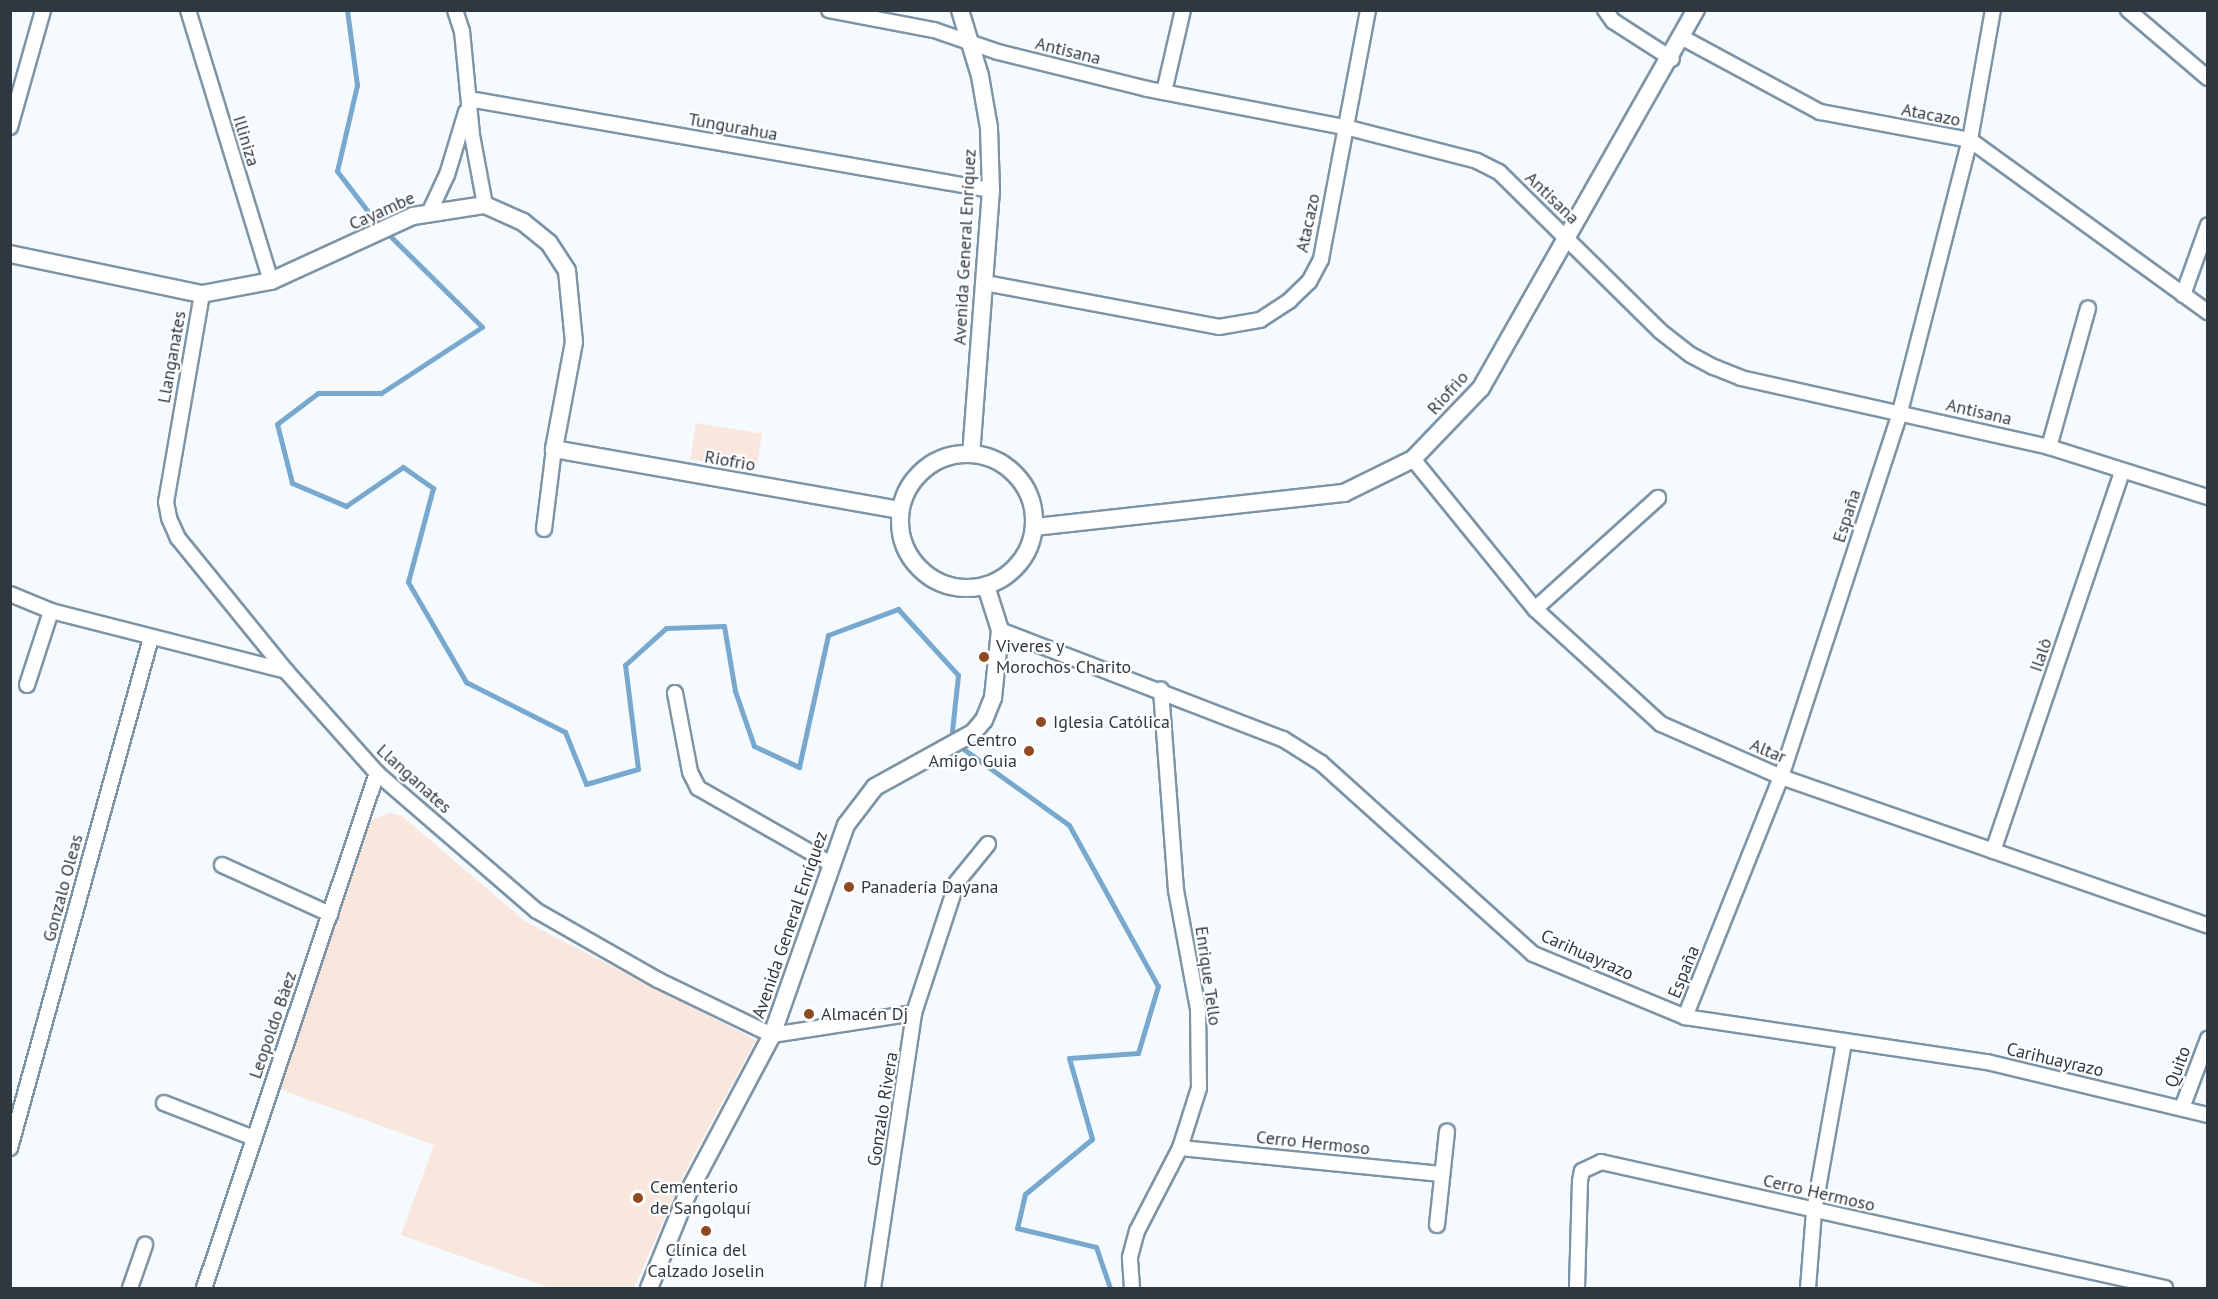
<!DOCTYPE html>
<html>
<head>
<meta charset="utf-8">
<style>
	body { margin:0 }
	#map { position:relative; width:2218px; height:1299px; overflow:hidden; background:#f5fafe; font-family:"PT Sans",sans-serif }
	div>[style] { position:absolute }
	.green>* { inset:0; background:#f9e7de; transform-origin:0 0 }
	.stream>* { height:5px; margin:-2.5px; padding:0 2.5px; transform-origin:2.5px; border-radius:2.5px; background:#79a8ce }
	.roads { filter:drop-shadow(2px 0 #7d94a6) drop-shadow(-2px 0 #7d94a6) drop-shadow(0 2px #7d94a6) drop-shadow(0 -2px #7d94a6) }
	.minor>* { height:14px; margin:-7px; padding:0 7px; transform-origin:7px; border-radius:7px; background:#fff }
	.tertiary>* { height:16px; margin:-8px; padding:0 8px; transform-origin:8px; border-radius:8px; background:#fff }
	.tertiary>.ring { margin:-8px; padding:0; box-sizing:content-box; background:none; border:16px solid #fff; border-radius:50% }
	.dots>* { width:16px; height:16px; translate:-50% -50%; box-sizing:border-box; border:3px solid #fff; border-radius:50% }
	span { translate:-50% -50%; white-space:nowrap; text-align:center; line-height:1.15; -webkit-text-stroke:4.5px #fff; paint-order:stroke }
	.street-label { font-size:18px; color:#2f3840 }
	.poi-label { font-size:18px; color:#2f3840 }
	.left { translate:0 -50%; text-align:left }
	.right { translate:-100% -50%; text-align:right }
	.frame { position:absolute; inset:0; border:12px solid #2f3840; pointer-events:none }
</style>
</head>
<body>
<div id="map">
	<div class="green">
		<i style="left:696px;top:423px;width:67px;height:37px;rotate:9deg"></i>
		<i style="clip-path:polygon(390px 813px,402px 816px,526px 922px,756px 1040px,687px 1168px,634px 1288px,550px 1288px,401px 1235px,434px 1145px,279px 1089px,367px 827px,373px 819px)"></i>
	</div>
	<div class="stream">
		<i style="left:347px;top:10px;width:76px;rotate:82.4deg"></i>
		<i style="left:357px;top:85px;width:88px;rotate:103.1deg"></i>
		<i style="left:337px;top:171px;width:64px;rotate:52.6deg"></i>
		<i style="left:376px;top:222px;width:149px;rotate:44.7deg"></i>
		<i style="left:482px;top:327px;width:121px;rotate:146.8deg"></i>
		<i style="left:381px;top:393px;width:63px;rotate:180deg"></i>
		<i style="left:318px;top:393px;width:51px;rotate:142.9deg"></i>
		<i style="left:277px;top:424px;width:61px;rotate:75.7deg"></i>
		<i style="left:292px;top:483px;width:59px;rotate:23.1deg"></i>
		<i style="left:346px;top:506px;width:69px;rotate:-34.4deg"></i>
		<i style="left:403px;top:467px;width:37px;rotate:35deg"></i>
		<i style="left:433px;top:488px;width:97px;rotate:104.9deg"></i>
		<i style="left:408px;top:582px;width:116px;rotate:59.9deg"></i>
		<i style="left:466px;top:682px;width:111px;rotate:26.8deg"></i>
		<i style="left:565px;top:732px;width:56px;rotate:68deg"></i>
		<i style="left:586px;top:784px;width:54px;rotate:-16.1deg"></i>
		<i style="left:638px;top:769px;width:105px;rotate:-97.1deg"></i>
		<i style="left:625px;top:665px;width:55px;rotate:-42.1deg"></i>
		<i style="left:666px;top:628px;width:58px;rotate:-2deg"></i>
		<i style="left:724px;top:626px;width:66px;rotate:80.4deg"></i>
		<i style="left:735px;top:691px;width:58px;rotate:70.9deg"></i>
		<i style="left:754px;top:746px;width:50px;rotate:25deg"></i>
		<i style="left:799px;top:767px;width:135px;rotate:-77.6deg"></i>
		<i style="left:828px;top:635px;width:75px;rotate:-20.4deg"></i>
		<i style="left:898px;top:609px;width:89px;rotate:47.7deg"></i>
		<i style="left:958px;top:675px;width:65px;rotate:96.1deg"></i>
		<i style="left:951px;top:740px;width:145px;rotate:35.8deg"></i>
		<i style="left:1069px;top:825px;width:184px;rotate:61.1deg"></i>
		<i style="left:1158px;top:986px;width:70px;rotate:106.6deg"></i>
		<i style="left:1138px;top:1053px;width:69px;rotate:175.9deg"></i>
		<i style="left:1069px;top:1058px;width:84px;rotate:74.1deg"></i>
		<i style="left:1092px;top:1139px;width:87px;rotate:140.6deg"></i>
		<i style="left:1025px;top:1194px;width:35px;rotate:103deg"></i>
		<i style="left:1017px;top:1228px;width:81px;rotate:13.5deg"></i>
		<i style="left:1096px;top:1247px;width:43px;rotate:71.1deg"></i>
	</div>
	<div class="roads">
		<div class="minor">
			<i style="left:188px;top:10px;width:283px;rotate:73deg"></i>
			<i style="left:455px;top:10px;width:22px;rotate:72deg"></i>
			<i style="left:462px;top:31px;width:104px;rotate:84.5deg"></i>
			<i style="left:472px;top:135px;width:71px;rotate:79.5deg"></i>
			<i style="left:829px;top:10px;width:107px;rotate:10.8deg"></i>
			<i style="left:934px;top:30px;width:68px;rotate:19deg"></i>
			<i style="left:998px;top:52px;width:154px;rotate:13.9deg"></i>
			<i style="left:1147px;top:89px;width:202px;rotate:10.9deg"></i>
			<i style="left:1345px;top:127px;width:136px;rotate:14.4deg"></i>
			<i style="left:1477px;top:161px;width:25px;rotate:27deg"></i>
			<i style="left:1499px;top:172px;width:226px;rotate:44.6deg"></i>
			<i style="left:1660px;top:331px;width:39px;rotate:38deg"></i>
			<i style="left:1691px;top:355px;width:26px;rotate:28deg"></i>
			<i style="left:1714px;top:367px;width:29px;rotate:22deg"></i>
			<i style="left:1741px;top:378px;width:316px;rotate:12.6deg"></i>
			<i style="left:2049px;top:447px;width:167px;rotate:17.5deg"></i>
			<i style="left:1605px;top:10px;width:14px;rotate:54deg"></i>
			<i style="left:1613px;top:21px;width:70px;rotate:32.8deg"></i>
			<i style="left:2128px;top:10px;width:105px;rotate:40.4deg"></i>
			<i style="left:1683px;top:38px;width:156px;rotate:28.4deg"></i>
			<i style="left:1820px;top:112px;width:153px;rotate:10.6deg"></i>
			<i style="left:1970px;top:140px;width:294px;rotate:35.9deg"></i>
			<i style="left:1164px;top:92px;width:84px;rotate:-77deg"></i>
			<i style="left:469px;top:99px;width:530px;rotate:9.89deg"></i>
			<i style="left:10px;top:127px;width:122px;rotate:-74.2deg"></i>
			<i style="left:430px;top:211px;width:40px;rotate:-65deg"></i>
			<i style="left:447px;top:175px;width:66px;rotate:-73.2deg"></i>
			<i style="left:985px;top:283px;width:238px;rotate:10.6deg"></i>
			<i style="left:1219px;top:327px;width:42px;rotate:-9.7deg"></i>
			<i style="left:1260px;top:320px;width:35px;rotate:-33deg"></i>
			<i style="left:1289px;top:301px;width:28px;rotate:-44deg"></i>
			<i style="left:1309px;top:282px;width:26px;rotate:-62deg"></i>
			<i style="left:1321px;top:259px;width:253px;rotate:-79.3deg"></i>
			<i style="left:202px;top:294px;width:211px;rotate:99.8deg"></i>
			<i style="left:166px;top:502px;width:16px;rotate:79deg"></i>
			<i style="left:169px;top:518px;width:22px;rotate:66deg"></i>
			<i style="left:178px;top:538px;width:171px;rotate:50.9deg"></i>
			<i style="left:286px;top:671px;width:137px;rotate:48.3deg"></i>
			<i style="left:377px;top:773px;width:211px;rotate:40.8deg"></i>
			<i style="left:537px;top:911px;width:139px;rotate:29.7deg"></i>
			<i style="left:658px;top:980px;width:127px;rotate:25.8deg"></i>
			<i style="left:772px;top:1035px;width:144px;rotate:-8.8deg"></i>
			<i style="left:2183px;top:295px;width:74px;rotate:-70.3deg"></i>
			<i style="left:2049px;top:447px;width:144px;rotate:-74.3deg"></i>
			<i style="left:1413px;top:459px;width:193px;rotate:50.9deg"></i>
			<i style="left:1535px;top:609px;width:171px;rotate:42.4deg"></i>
			<i style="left:1661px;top:724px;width:131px;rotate:23.8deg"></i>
			<i style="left:1781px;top:777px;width:452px;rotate:19.2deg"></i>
			<i style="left:544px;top:529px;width:81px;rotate:-82.9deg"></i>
			<i style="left:10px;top:594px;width:44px;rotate:22.5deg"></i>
			<i style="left:1535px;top:609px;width:166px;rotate:-42.1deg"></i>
			<i style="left:1000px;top:630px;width:303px;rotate:21.1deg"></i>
			<i style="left:1283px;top:739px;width:45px;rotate:32.3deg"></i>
			<i style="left:1321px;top:763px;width:285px;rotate:42deg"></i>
			<i style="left:1533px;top:954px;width:165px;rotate:22.5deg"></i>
			<i style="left:1685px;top:1017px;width:305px;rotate:8.5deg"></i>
			<i style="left:1987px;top:1062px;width:227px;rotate:13.5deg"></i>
			<i style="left:27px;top:685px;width:78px;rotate:-72deg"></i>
			<i style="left:51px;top:611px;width:243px;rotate:14.3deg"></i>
			<i style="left:675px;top:693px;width:80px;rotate:79.2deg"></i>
			<i style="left:690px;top:772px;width:18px;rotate:63deg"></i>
			<i style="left:698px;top:788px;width:153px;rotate:29.7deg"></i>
			<i style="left:1993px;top:851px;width:401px;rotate:-71.2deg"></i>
			<i style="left:222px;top:865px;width:119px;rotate:24.4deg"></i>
			<i style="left:1685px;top:1017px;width:258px;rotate:-68.2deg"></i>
			<i style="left:1781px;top:777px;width:384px;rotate:-71.9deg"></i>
			<i style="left:1900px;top:412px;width:281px;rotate:-75.6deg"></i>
			<i style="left:1970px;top:140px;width:132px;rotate:-80deg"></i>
			<i style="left:164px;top:1103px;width:97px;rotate:21.3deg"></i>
			<i style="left:2182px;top:1108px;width:74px;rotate:-69.4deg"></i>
			<i style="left:10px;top:1148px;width:529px;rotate:-74.55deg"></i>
			<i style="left:1180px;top:1148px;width:263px;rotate:5.7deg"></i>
			<i style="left:1437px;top:1225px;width:94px;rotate:-83.9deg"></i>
			<i style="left:130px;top:1288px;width:46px;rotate:-70.8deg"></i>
			<i style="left:204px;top:1288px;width:543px;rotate:-71.43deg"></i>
			<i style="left:873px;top:1288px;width:278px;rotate:-81.5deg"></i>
			<i style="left:914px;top:1013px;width:138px;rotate:-71.8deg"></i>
			<i style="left:957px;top:882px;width:49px;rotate:-50.8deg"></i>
			<i style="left:1132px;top:1288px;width:31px;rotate:-94deg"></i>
			<i style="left:1130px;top:1257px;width:27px;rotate:-75deg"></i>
			<i style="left:1137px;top:1231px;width:93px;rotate:-62.6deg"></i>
			<i style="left:1180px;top:1148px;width:63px;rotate:-72.4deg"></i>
			<i style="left:1199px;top:1088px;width:79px;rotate:-90.7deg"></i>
			<i style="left:1198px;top:1009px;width:121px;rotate:-100.5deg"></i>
			<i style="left:1176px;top:890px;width:201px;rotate:-94.3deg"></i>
			<i style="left:1577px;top:1288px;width:107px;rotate:-88.4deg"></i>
			<i style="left:1580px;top:1181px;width:10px;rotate:-79deg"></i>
			<i style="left:1582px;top:1171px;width:21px;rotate:-25deg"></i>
			<i style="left:1601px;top:1162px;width:578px;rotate:12.59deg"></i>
			<i style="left:1808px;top:1288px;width:77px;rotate:-85.5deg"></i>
			<i style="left:1814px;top:1211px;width:172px;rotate:-79.9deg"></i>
		</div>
		<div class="tertiary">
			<i style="left:960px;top:10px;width:69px;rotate:73.1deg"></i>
			<i style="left:980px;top:76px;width:53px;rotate:80.2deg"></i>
			<i style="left:989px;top:128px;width:62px;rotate:88.2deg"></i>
			<i style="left:991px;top:190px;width:264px;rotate:94.3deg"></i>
			<i style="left:10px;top:254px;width:196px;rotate:11.8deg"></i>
			<i style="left:202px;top:294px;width:70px;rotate:-10.7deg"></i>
			<i style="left:271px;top:281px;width:156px;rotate:-24.6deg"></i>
			<i style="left:413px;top:216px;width:73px;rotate:-8.7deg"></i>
			<i style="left:485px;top:205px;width:42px;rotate:24.1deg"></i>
			<i style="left:523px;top:222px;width:33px;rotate:39deg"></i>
			<i style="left:549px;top:243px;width:33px;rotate:57deg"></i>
			<i style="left:567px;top:271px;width:71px;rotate:84.4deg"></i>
			<i style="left:574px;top:342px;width:109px;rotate:100.6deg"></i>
			<i style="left:554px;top:449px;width:351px;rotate:10deg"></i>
			<i class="ring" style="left:900px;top:454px;width:118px;height:118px"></i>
			<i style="left:1035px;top:527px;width:311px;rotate:-6.3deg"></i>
			<i style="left:1344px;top:493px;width:77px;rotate:-26.2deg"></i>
			<i style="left:1413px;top:459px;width:98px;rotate:-46.2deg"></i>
			<i style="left:1481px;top:388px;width:435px;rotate:-60.4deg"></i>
			<i style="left:649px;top:1288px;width:100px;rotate:-67.8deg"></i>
			<i style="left:687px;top:1195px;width:181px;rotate:-62deg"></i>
			<i style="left:772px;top:1035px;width:223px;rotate:-70.6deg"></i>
			<i style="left:846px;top:825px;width:48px;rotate:-52.7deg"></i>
			<i style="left:875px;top:787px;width:112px;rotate:-28.9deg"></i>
			<i style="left:973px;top:733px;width:17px;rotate:-50deg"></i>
			<i style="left:984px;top:720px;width:24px;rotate:-68deg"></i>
			<i style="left:993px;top:698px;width:68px;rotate:-84.1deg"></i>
			<i style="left:1000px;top:630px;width:46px;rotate:-107.7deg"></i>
		</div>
	</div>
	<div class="dots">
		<i style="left:984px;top:657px;background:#8f4a21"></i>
		<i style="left:1041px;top:722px;background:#8f4a21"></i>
		<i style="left:1029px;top:751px;background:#8f4a21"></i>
		<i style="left:849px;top:887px;background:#8f4a21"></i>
		<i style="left:809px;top:1014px;background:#8f4a21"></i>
		<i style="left:638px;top:1198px;background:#8f4a21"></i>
		<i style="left:706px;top:1231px;background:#8f4a21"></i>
	</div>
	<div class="street-label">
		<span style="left:1068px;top:51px;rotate:14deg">Antisana</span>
		<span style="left:1931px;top:115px;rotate:11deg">Atacazo</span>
		<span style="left:733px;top:127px;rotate:10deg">Tungurahua</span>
		<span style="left:246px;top:141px;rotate:73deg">Illiniza</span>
		<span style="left:1552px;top:198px;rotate:44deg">Antisana</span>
		<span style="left:382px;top:211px;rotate:-24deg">Cayambe</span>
		<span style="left:1308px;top:223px;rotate:-78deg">Atacazo</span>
		<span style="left:965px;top:247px;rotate:-87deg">Avenida General Enríquez</span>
		<span style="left:172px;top:357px;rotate:-80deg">Llanganates</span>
		<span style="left:1448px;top:393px;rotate:-48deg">Riofrìo</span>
		<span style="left:1979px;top:412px;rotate:13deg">Antisana</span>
		<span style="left:730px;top:461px;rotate:10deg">Riofrìo</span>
		<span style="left:1847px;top:516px;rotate:-72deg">España</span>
		<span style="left:2041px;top:655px;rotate:-71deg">Ilalò</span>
		<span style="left:1768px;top:751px;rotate:23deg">Altar</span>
		<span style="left:414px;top:779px;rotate:42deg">Llanganates</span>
		<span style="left:63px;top:888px;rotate:-75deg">Gonzalo Oleas</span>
		<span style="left:790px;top:925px;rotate:-71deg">Avenida General Enríquez</span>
		<span style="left:1587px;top:955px;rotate:24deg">Carihuayrazo</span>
		<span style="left:1684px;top:972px;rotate:-68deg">España</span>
		<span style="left:1208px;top:976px;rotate:82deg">Enrique Tello</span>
		<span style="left:273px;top:1025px;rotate:-71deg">Leopoldo Bàez</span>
		<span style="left:2055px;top:1060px;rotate:13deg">Carihuayrazo</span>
		<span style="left:2178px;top:1067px;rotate:-70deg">Quito</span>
		<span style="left:883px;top:1109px;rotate:-81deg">Gonzalo Rivera</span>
		<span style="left:1313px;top:1143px;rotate:6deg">Cerro Hermoso</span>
		<span style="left:1819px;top:1193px;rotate:13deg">Cerro Hermoso</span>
	</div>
	<div class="poi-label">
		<span class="left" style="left:996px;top:657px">Viveres y<br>Morochos Charito</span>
		<span class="left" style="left:1053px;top:722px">Iglesia Católica</span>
		<span class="right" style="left:1017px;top:751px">Centro<br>Amigo Guia</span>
		<span class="left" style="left:861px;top:887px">Panadería Dayana</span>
		<span class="left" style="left:821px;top:1014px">Almacén Dj</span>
		<span class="left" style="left:650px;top:1198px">Cementerio<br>de Sangolquí</span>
		<span style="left:706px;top:1261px">Clínica del<br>Calzado Joselin</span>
	</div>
	<div class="frame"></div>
</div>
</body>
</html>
